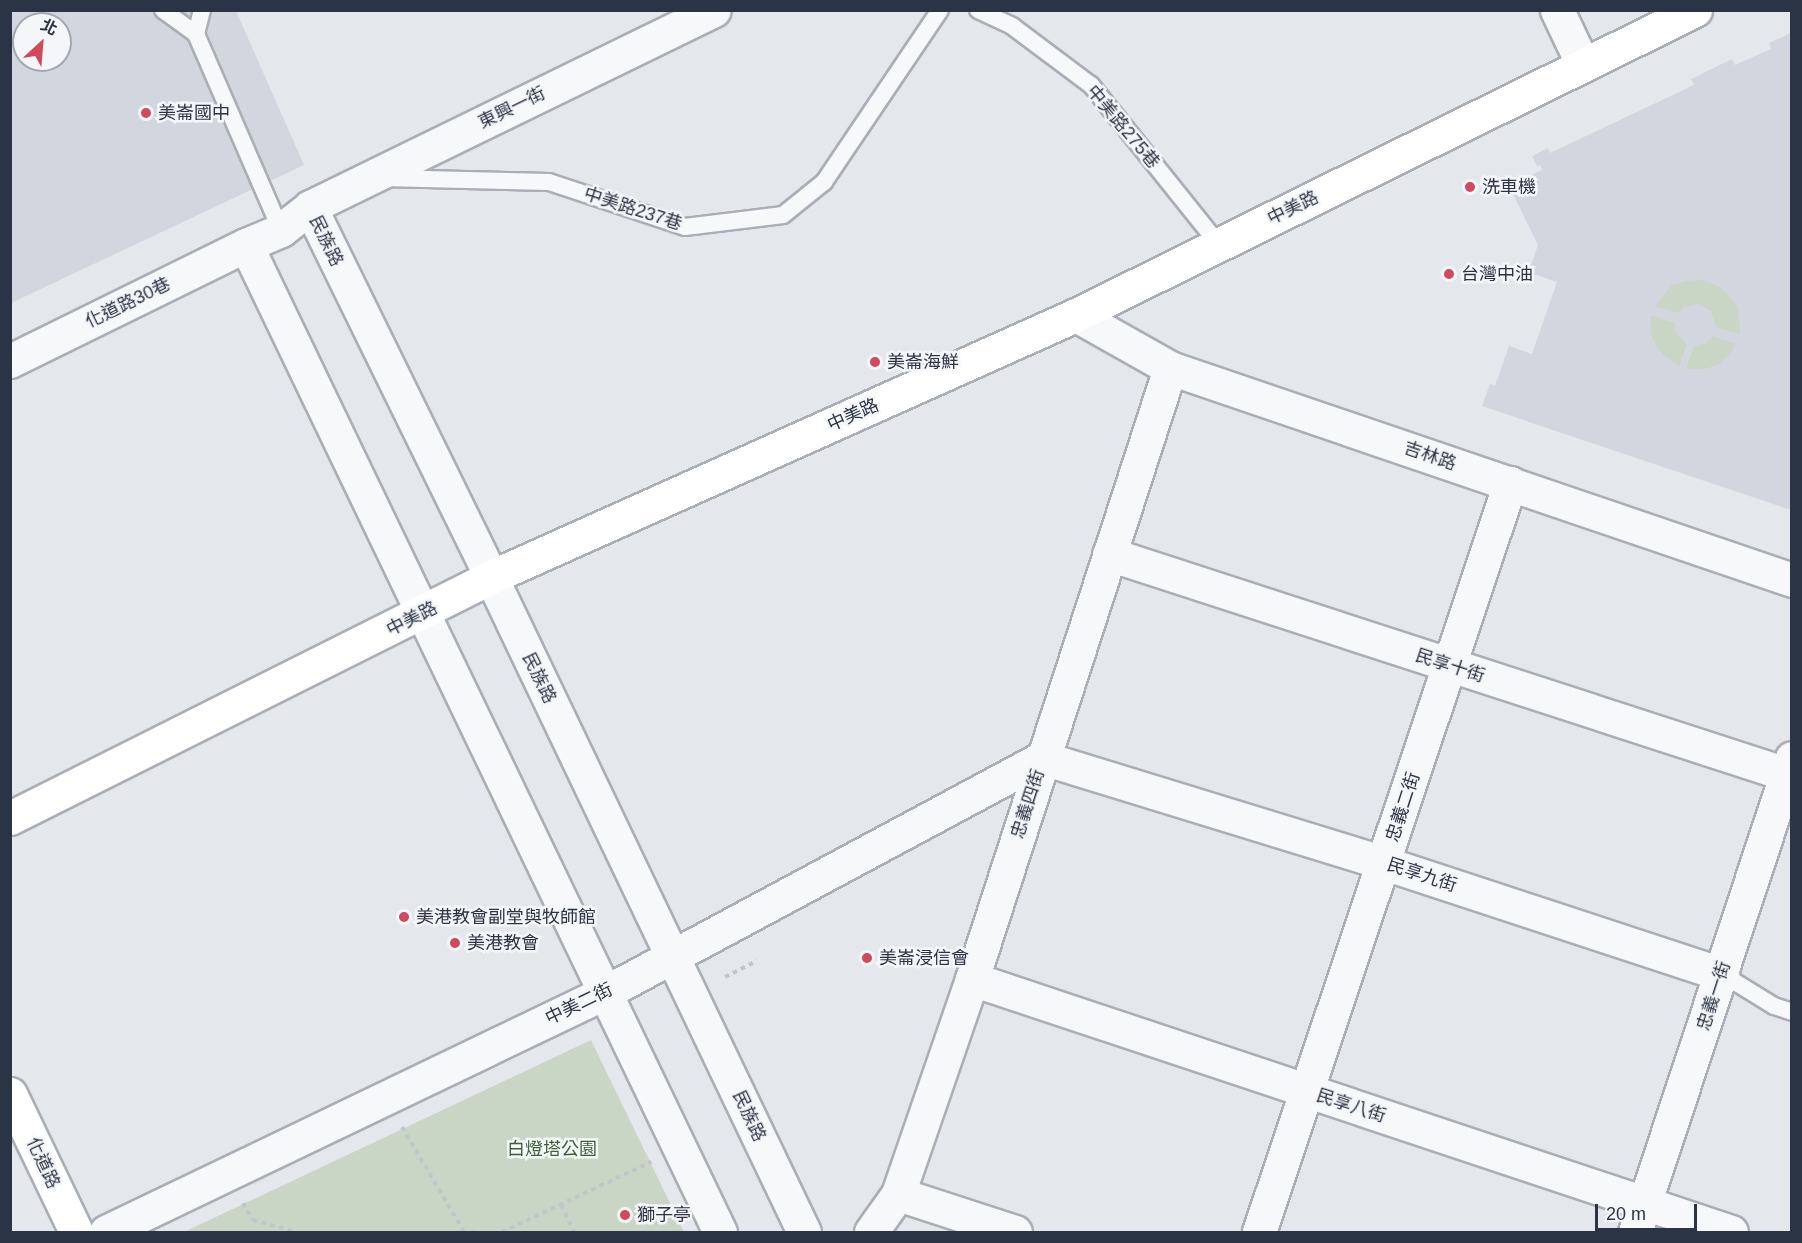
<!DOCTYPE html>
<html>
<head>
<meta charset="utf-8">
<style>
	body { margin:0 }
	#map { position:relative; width:1802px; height:1243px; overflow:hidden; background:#e4e7ec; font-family:Arial,"Noto Sans TC",sans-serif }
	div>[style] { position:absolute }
	.built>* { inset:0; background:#d2d6de }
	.green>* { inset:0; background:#c9d6c5 }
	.path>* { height:4px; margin-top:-2px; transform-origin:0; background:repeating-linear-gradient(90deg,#c2c5cb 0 4.5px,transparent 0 9px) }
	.roads { filter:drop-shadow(2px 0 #a9aeb7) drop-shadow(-2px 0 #a9aeb7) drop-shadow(0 2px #a9aeb7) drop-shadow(0 -2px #a9aeb7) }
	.lane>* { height:16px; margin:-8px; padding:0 8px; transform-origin:8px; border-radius:8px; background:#f7f8fa }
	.street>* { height:33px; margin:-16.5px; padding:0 16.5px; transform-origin:16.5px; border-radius:16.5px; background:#f7f8fa }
	.secondary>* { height:33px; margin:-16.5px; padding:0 16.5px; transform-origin:16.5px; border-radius:16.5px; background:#fff }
	.dots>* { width:16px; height:16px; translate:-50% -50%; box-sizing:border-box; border:3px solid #f4f6f9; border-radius:50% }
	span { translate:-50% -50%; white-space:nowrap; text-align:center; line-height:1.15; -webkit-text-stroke:5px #f4f6f9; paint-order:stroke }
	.street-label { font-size:18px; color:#2b3445 }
	.poi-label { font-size:18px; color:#2b3445 }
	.left { translate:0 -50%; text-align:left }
	.park-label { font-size:18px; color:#3f6138 }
	.frame { position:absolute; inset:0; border:12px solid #2b3445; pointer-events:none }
	.north { position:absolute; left:12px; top:12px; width:60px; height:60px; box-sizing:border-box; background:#f4f6f9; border:2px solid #a4a8b1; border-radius:50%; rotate:26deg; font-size:16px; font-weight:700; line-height:24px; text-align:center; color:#2b3445 }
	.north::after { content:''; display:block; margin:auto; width:21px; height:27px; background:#d1495b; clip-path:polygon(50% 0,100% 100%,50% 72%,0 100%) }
	.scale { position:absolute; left:1595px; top:1204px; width:102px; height:27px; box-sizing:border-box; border:3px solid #2b3445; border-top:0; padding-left:8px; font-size:18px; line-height:21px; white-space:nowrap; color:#2b3445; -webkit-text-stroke:4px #f4f6f9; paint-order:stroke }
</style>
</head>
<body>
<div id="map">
	<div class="built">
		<i style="clip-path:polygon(evenodd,10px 11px,236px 11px,304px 165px,11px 303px,10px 11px,24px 24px,60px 24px,60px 60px,24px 60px,24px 24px)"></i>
		<i style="clip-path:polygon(1791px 33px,1791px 510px,1482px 406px,1490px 384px,1495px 386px,1509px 346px,1532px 354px,1557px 282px,1534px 274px,1536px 266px,1531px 265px,1538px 245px,1512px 192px,1519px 189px,1516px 182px,1542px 170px,1540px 165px,1537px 166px,1532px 156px,1548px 148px,1550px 153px,1694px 85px,1691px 79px,1732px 59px,1735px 65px,1771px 49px,1769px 43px)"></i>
	</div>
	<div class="green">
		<i style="clip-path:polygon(1702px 280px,1717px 285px,1729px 295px,1738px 308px,1740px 334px,1716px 327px,1711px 311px,1699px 304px,1684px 307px,1678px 313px,1655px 306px,1671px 286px,1686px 281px)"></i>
		<i style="clip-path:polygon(1651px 315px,1675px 323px,1676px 333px,1687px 344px,1679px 366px,1662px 354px,1653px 341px,1650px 326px)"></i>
		<i style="clip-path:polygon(1713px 336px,1736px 344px,1731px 353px,1719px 364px,1705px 369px,1686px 369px,1694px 346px,1706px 343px)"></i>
		<i style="clip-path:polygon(591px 1040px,684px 1232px,184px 1232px)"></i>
	</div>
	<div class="path">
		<i style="left:725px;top:977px;width:36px;rotate:-27deg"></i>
		<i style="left:402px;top:1127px;width:122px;rotate:59.4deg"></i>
		<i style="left:243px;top:1203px;width:20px;rotate:60deg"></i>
		<i style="left:253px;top:1220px;width:45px;rotate:15.6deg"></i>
		<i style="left:561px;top:1205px;width:30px;rotate:64deg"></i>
		<i style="left:471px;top:1232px;width:9px"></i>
		<i style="left:502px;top:1232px;width:165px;rotate:-25.2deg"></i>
	</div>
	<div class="roads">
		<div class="lane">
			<i style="left:163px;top:10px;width:41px;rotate:36deg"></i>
			<i style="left:196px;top:34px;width:214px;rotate:66.6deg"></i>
			<i style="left:978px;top:10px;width:38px;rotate:25deg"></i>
			<i style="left:1012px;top:26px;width:99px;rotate:36.8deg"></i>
			<i style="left:1091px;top:85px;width:205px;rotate:51.3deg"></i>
			<i style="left:196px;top:34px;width:25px;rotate:-76deg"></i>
			<i style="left:383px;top:178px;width:166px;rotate:1.4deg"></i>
			<i style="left:549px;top:182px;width:143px;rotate:18.3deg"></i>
			<i style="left:685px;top:227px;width:99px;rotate:-7deg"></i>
			<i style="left:783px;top:215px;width:53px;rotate:-38.8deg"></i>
			<i style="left:824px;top:182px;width:207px;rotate:-56deg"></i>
			<i style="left:1722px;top:974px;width:61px;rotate:31.6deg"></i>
			<i style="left:1774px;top:1006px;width:19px;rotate:18deg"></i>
		</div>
		<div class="street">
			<i style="left:1557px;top:10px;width:61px;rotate:64.7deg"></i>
			<i style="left:310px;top:207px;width:412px;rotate:63.9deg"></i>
			<i style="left:491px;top:577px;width:726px;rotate:64.46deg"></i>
			<i style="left:246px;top:245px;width:1095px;rotate:64.35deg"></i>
			<i style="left:1076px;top:315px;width:108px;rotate:29.4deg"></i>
			<i style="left:1170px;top:368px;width:657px;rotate:18.82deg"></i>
			<i style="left:10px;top:361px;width:263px;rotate:-26.2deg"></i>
			<i style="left:246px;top:245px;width:38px;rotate:-23deg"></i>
			<i style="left:281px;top:230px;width:37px;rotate:-38deg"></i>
			<i style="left:310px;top:207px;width:449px;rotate:-26deg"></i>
			<i style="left:1109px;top:554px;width:712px;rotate:18deg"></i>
			<i style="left:972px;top:979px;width:800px;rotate:18.43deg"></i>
			<i style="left:898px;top:1194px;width:123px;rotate:18deg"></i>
			<i style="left:106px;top:1232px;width:555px;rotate:-25.64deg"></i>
			<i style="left:606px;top:992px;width:496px;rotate:-28.2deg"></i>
			<i style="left:1043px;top:758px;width:357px;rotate:17.1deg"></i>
			<i style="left:1384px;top:863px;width:356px;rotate:18.2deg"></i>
			<i style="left:871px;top:1232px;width:47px;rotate:-54.6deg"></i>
			<i style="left:898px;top:1194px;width:227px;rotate:-71deg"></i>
			<i style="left:972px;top:979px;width:642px;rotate:-72.04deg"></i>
			<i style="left:1259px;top:1232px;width:790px;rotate:-71.47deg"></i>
			<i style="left:1635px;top:1232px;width:499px;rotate:-71.7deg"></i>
		</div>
		<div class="secondary">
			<i style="left:10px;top:818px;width:538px;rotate:-26.61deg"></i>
			<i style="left:491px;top:577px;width:641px;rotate:-24.13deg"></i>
			<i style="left:1076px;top:315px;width:690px;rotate:-26.23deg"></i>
			<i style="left:10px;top:1094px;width:153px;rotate:64.4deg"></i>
		</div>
	</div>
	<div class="dots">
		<i style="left:146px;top:113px;background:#d1495b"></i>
		<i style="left:1470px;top:187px;background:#d1495b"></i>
		<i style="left:1449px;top:274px;background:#d1495b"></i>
		<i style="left:875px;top:362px;background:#d1495b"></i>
		<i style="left:404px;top:917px;background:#d1495b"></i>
		<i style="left:455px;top:943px;background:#d1495b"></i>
		<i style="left:867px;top:958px;background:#d1495b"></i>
		<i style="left:625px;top:1215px;background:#d1495b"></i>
	</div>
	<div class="street-label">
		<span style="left:512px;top:108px;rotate:-26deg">東興一街</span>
		<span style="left:1123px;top:127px;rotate:50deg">中美路275巷</span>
		<span style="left:1293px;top:208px;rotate:-26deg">中美路</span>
		<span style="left:633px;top:209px;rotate:18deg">中美路237巷</span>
		<span style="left:326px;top:241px;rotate:64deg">民族路</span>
		<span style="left:128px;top:303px;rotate:-26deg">化道路30巷</span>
		<span style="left:853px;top:415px;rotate:-24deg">中美路</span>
		<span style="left:1430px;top:456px;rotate:19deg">吉林路</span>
		<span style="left:412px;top:619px;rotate:-27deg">中美路</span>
		<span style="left:1450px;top:666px;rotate:18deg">民享十街</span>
		<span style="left:539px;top:678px;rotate:64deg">民族路</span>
		<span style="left:1028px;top:804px;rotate:-72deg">忠義四街</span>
		<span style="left:1403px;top:807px;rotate:-72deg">忠義二街</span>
		<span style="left:1422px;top:875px;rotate:18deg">民享九街</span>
		<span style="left:1714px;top:996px;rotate:-72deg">忠義一街</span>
		<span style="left:579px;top:1004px;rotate:-26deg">中美二街</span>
		<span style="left:1351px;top:1106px;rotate:18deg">民享八街</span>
		<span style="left:749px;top:1116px;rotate:65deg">民族路</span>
		<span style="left:43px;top:1163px;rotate:65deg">化道路</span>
	</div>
	<div class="poi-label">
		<span class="left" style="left:158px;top:113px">美崙國中</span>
		<span class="left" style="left:1482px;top:187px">洗車機</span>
		<span class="left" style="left:1461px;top:274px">台灣中油</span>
		<span class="left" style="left:887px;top:362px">美崙海鮮</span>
		<span class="left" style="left:416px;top:917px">美港教會副堂與牧師館</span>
		<span class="left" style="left:467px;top:943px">美港教會</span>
		<span class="left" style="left:879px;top:958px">美崙浸信會</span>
		<span class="left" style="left:637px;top:1215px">獅子亭</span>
	</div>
	<div class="park-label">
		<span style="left:552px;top:1149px">白燈塔公園</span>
	</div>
	<div class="frame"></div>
	<div class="north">北</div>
	<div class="scale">20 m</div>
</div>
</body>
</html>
